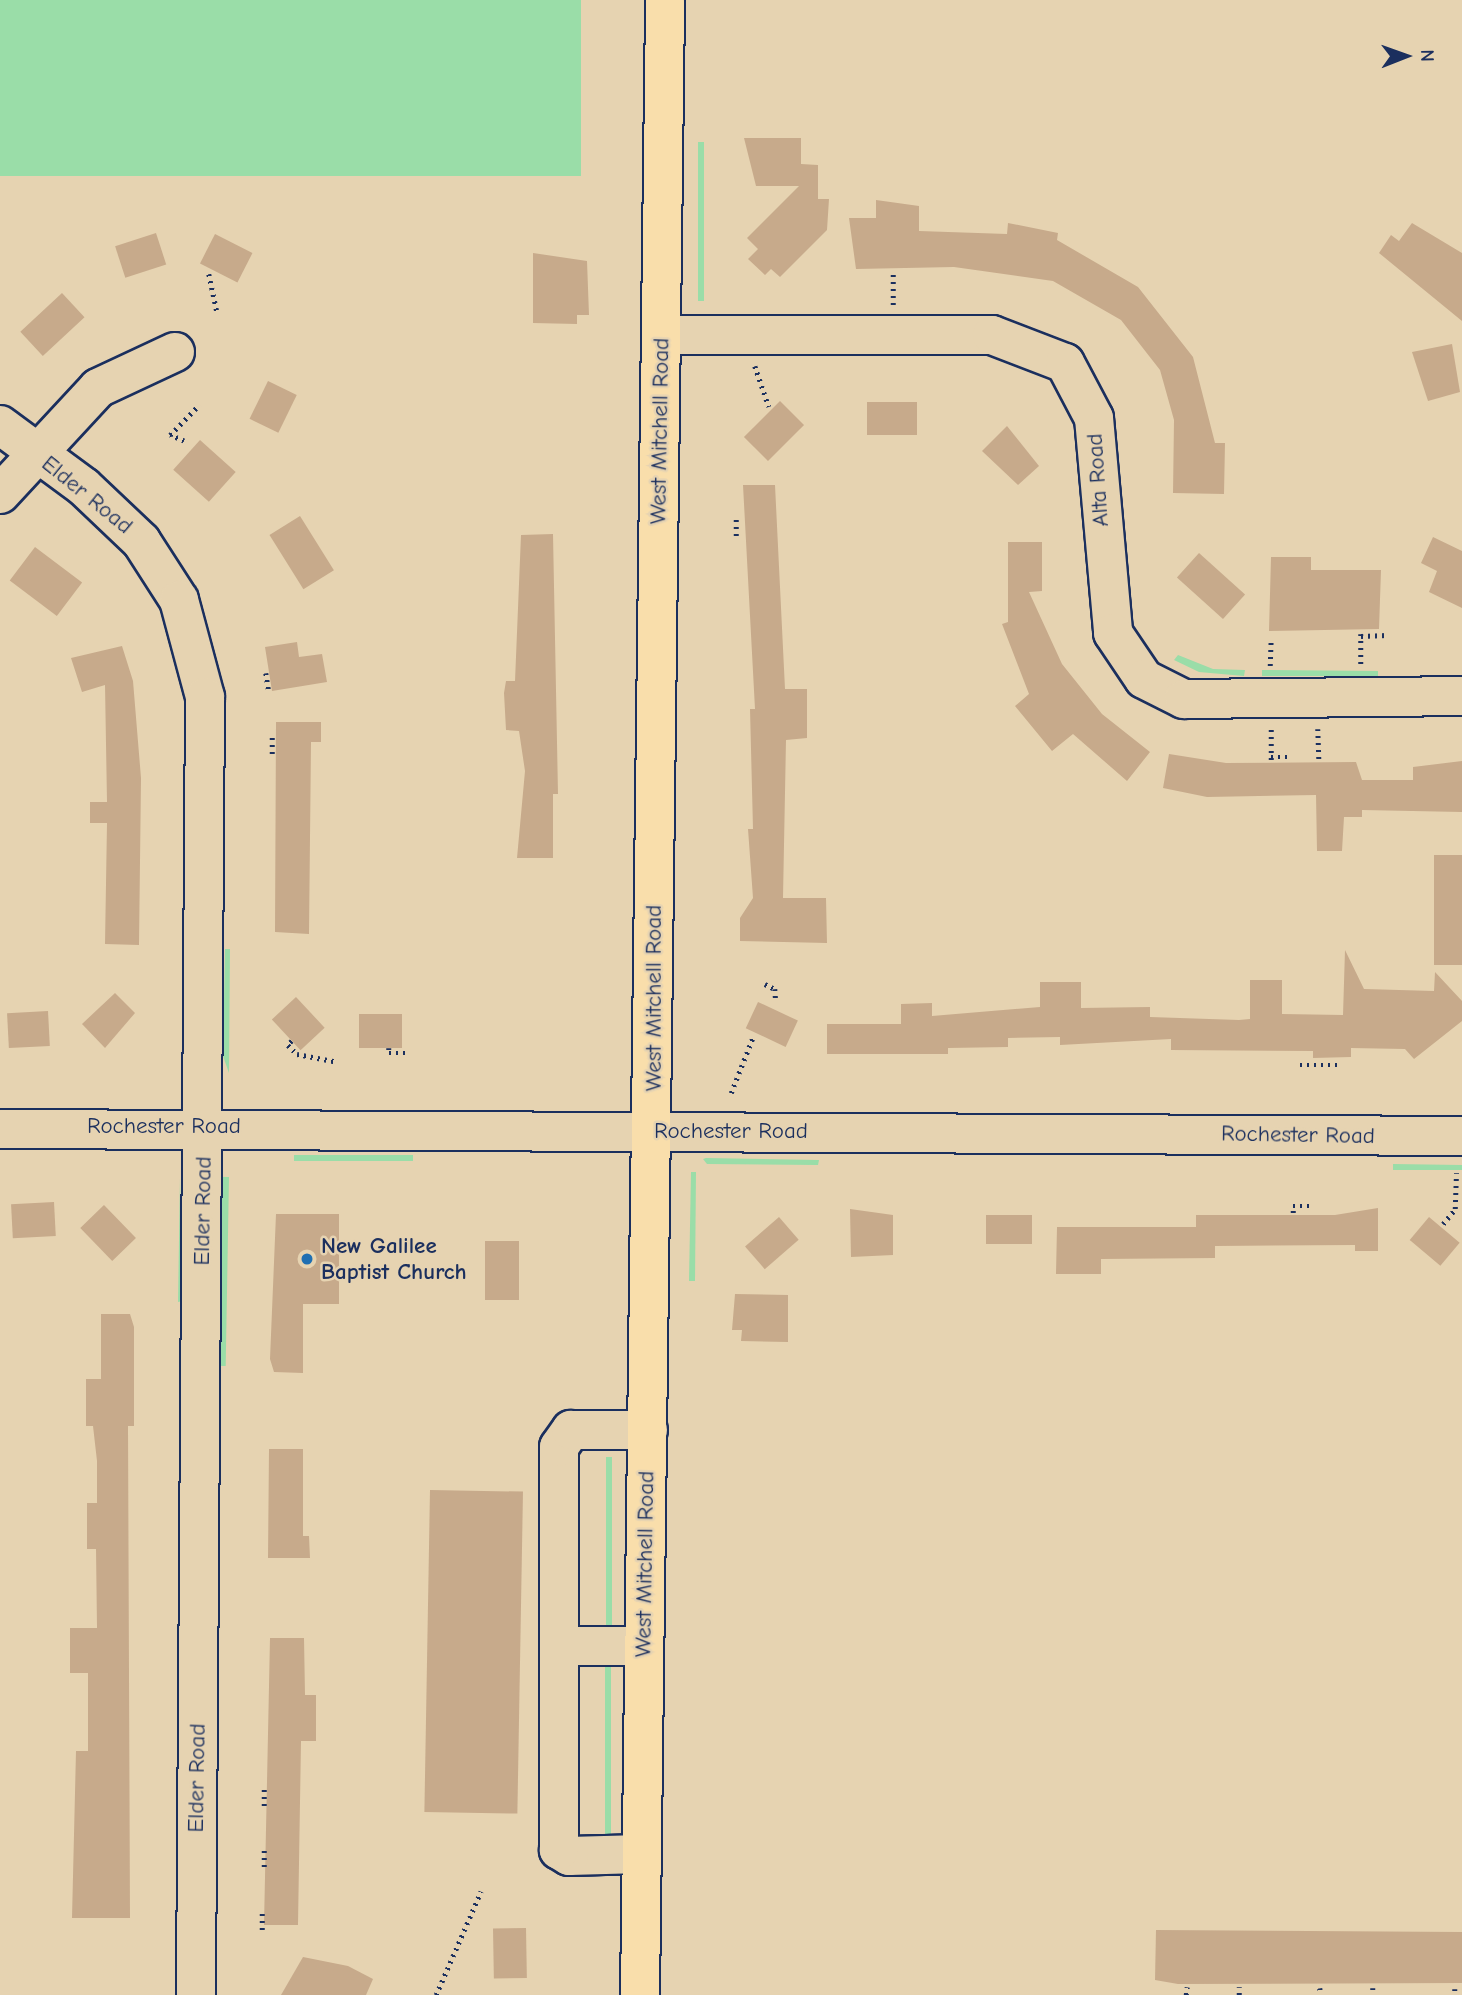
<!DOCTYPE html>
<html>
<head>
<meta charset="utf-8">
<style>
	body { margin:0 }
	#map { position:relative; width:1462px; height:1995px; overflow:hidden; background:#e6d3b1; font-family:"Comic Neue",sans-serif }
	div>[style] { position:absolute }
	.green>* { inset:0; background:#9adda8; transform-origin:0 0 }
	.building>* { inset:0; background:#c7aa8b; transform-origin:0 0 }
	.path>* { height:4.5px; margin-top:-2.25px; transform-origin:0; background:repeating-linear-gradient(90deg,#1b2f5e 0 2px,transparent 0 7px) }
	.roads { filter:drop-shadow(2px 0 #1b2f5e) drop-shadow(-2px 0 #1b2f5e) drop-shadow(0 2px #1b2f5e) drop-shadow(0 -2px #1b2f5e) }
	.minor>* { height:38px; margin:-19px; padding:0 19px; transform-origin:19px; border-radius:19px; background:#e6d3b1 }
	.major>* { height:38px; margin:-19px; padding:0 19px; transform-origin:19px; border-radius:19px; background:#f9deab }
	.dots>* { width:19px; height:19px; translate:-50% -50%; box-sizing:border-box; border:4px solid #e6d3b1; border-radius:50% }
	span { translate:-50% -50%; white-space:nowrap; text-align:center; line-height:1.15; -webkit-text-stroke:5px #e6d3b1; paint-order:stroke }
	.street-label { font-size:23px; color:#1b2f5e }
	.poi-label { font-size:23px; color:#1b2f5e; font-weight:700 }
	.left { translate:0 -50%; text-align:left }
	.north { position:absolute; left:1371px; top:21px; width:70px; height:70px; -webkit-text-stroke:5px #e6d3b1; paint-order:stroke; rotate:89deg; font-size:19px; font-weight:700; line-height:28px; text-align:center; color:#1b2f5e }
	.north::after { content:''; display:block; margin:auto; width:24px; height:32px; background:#1b2f5e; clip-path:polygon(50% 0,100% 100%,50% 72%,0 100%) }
</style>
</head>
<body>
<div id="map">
	<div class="green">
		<i style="left:0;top:0;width:581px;height:176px"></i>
		<i style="left:698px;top:142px;width:6px;height:159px"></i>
		<i style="clip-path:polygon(1178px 655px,1213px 669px,1245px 670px,1244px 676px,1199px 672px,1174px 660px)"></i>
		<i style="clip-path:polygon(1262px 670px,1378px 671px,1378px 676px,1262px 676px)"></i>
		<i style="clip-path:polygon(225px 949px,230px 949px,229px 1073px,223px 1056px)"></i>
		<i style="left:294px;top:1155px;width:119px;height:6px"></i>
		<i style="clip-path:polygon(703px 1159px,706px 1158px,819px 1160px,818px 1165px,707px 1164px)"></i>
		<i style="clip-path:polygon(1393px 1164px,1462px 1165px,1462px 1170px,1393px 1170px)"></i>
		<i style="clip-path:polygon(691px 1172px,696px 1172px,695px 1281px,689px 1281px)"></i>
		<i style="left:229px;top:1177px;width:189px;height:18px;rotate:91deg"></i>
		<i style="clip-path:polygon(180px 1178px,183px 1301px,178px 1302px)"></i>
		<i style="left:606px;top:1457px;width:6px;height:170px"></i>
		<i style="left:605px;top:1664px;width:6px;height:172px"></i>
	</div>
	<div class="building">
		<i style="clip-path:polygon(744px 138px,801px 138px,801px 164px,818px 165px,818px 199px,829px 199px,827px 230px,780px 277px,771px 269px,765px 275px,748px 259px,758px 249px,747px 238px,799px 186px,756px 186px)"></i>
		<i style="clip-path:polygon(876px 200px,919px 206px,919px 231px,1007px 234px,1008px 223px,1058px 233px,1057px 240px,1138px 287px,1193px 357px,1215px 443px,1225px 443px,1224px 494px,1173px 493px,1174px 420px,1160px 370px,1121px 320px,1053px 281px,954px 267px,856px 269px,849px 218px,876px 218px)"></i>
		<i style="clip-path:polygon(1412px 223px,1462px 253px,1462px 321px,1379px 253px,1391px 235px,1399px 241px)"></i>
		<i style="left:156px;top:233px;width:33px;height:43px;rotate:72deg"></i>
		<i style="left:215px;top:234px;width:42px;height:33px;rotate:27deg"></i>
		<i style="clip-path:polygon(533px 253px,587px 261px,589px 315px,577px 315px,577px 324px,533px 323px)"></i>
		<i style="left:62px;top:293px;width:33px;height:57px;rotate:47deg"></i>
		<i style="clip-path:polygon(1452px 344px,1460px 392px,1428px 401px,1412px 352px)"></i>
		<i style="left:268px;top:381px;width:32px;height:42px;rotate:26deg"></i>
		<i style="left:780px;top:401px;width:34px;height:51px;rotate:45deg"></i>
		<i style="left:867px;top:402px;width:50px;height:33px"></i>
		<i style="clip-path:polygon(1007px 426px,1039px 466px,1018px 485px,982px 451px)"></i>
		<i style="left:200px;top:440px;width:48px;height:40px;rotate:42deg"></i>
		<i style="clip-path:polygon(743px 485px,775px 485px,785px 689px,807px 689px,807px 738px,786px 740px,783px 898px,826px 898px,827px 943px,740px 941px,740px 918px,753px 898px,748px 829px,753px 829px,750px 709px,755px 709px)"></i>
		<i style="left:300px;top:516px;width:64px;height:36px;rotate:58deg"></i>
		<i style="clip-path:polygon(553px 534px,558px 794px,553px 794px,553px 858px,517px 858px,525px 771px,519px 731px,506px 730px,504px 693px,506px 681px,515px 681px,521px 535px)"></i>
		<i style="clip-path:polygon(1433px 537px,1462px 551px,1462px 608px,1429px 592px,1437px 571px,1421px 563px)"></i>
		<i style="clip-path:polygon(1008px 542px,1042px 542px,1042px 591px,1029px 592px,1062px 664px,1102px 714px,1150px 752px,1127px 781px,1073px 734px,1052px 751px,1015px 706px,1029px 694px,1002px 624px,1008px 622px)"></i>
		<i style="left:35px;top:547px;width:59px;height:42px;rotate:37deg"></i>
		<i style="left:1199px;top:553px;width:62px;height:33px;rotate:42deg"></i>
		<i style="clip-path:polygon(1271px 557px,1311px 557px,1311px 570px,1381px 570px,1379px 629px,1269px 631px)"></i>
		<i style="clip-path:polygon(297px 642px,299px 657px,322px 654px,327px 682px,272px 691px,265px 647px)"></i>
		<i style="clip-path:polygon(122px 646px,133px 681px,141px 778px,139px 945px,105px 944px,107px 823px,90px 823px,90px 802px,107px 802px,105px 685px,82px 692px,71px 658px)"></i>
		<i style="clip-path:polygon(276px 722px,321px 722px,321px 742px,311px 742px,309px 934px,275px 932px)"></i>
		<i style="clip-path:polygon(1169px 754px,1226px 763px,1356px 762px,1362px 780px,1413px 780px,1413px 767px,1462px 761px,1462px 812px,1362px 810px,1362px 817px,1344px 817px,1342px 851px,1317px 851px,1316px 795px,1207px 797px,1163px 788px)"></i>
		<i style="left:1462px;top:855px;width:110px;height:28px;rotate:90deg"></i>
		<i style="clip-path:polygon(1345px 950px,1364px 989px,1434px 991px,1435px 972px,1462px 1001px,1462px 1021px,1414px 1059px,1405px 1049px,1351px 1048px,1351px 1057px,1313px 1058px,1313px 1051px,1171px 1050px,1171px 1039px,1060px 1045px,1060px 1037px,1008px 1038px,1008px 1047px,948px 1048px,948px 1054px,827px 1054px,827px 1024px,901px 1024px,901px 1004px,932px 1003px,932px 1016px,1040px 1007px,1040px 982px,1081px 982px,1081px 1008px,1150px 1007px,1150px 1017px,1239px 1020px,1250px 1019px,1250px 980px,1282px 980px,1282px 1014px,1343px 1015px)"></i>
		<i style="clip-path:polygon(115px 993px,135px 1013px,105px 1048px,82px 1024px)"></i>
		<i style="left:296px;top:997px;width:42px;height:33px;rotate:47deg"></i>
		<i style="left:758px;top:1002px;width:44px;height:29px;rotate:25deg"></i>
		<i style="left:48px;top:1011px;width:35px;height:41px;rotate:87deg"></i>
		<i style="left:359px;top:1014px;width:43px;height:34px"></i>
		<i style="left:54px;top:1202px;width:34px;height:43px;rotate:87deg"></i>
		<i style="left:104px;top:1205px;width:46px;height:33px;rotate:46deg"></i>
		<i style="clip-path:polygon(1378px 1208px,1378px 1251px,1355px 1251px,1355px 1245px,1215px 1246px,1215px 1258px,1101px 1259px,1101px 1274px,1056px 1274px,1057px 1227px,1196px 1227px,1196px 1215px,1335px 1215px)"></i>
		<i style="clip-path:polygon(850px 1209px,893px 1215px,893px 1255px,851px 1257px)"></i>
		<i style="clip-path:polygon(276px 1214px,339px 1214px,339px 1304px,303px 1304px,303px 1373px,274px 1372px,270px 1359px)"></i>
		<i style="left:986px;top:1215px;width:46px;height:29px"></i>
		<i style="left:779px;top:1217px;width:30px;height:45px;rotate:49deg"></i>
		<i style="left:1429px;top:1217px;width:40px;height:30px;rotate:40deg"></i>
		<i style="left:485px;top:1241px;width:34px;height:59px"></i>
		<i style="clip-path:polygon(735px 1294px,788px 1295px,788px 1342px,741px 1341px,742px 1330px,732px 1330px)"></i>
		<i style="clip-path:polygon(101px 1314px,130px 1314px,134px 1327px,134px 1426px,128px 1426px,130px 1918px,72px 1918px,76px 1751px,88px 1751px,88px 1673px,70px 1673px,70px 1628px,97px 1628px,96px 1549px,87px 1549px,87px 1503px,97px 1503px,97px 1461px,93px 1426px,86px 1426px,86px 1379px,101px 1379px)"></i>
		<i style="clip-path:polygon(269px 1449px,303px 1449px,303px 1536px,309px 1536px,310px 1558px,268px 1558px)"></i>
		<i style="left:430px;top:1490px;width:93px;height:322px;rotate:1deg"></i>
		<i style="clip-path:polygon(270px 1638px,304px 1638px,305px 1695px,316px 1695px,316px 1741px,301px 1741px,298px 1925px,264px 1925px)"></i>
		<i style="left:526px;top:1928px;width:50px;height:33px;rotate:89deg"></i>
		<i style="clip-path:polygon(1156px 1930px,1462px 1932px,1462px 1983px,1178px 1984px,1155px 1980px)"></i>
		<i style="clip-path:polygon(303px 1957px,348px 1966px,373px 1979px,366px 1995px,281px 1995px)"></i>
	</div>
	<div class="path">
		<i style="left:209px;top:274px;width:38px;rotate:78deg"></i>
		<i style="left:893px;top:305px;width:35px;rotate:-90deg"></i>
		<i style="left:755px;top:366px;width:43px;rotate:71.1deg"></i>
		<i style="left:184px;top:441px;width:15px;rotate:-157deg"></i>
		<i style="left:170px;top:435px;width:42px;rotate:-46deg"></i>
		<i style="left:736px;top:536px;width:18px;rotate:-90deg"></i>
		<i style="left:1361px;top:634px;width:31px;rotate:90deg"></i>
		<i style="left:1361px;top:636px;width:27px;rotate:-2deg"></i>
		<i style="left:1270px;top:666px;width:27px;rotate:-88deg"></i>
		<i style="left:266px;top:673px;width:20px;rotate:81deg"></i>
		<i style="left:1318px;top:729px;width:31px;rotate:88deg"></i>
		<i style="left:272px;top:754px;width:20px;rotate:-90deg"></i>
		<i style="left:1271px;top:757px;width:17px"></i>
		<i style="left:1271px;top:760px;width:31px;rotate:-90deg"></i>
		<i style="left:765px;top:984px;width:11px;rotate:27deg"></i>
		<i style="left:775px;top:989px;width:13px;rotate:86deg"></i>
		<i style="left:292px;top:1041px;width:6px;rotate:135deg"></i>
		<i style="left:288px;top:1045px;width:13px;rotate:45deg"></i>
		<i style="left:297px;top:1054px;width:38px;rotate:11deg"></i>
		<i style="left:389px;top:1048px;width:5px;rotate:90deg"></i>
		<i style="left:389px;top:1053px;width:21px"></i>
		<i style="left:1300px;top:1065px;width:37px"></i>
		<i style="left:731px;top:1093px;width:60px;rotate:-68.6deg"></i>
		<i style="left:1293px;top:1213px;width:7px;rotate:-90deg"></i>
		<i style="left:1293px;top:1206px;width:16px"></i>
		<i style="left:1443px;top:1224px;width:19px;rotate:-51deg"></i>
		<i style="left:1455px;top:1209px;width:36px;rotate:-88deg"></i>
		<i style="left:264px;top:1806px;width:20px;rotate:-90deg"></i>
		<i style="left:264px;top:1867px;width:19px;rotate:-90deg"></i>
		<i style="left:262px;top:1930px;width:21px;rotate:-90deg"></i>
		<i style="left:1320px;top:1988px;width:7px;rotate:82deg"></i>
		<i style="left:1373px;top:1988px;width:7px;rotate:90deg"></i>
		<i style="left:1455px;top:1989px;width:6px;rotate:90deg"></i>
		<i style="left:436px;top:1995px;width:113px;rotate:-66.6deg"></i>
		<i style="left:1186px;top:1995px;width:8px;rotate:-83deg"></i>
		<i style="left:1239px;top:1995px;width:8px;rotate:-90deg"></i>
	</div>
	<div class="roads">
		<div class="minor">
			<i style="left:662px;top:335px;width:330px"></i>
			<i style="left:992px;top:335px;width:78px;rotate:21deg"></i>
			<i style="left:1065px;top:363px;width:62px;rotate:62.2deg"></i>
			<i style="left:1094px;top:418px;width:216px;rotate:84.9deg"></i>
			<i style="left:1113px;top:633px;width:55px;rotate:56deg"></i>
			<i style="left:1144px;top:679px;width:45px;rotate:26.6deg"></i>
			<i style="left:1184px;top:699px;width:278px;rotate:-0.6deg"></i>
			<i style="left:0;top:425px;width:104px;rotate:36.4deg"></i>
			<i style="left:84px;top:487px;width:79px;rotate:43.5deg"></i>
			<i style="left:141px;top:541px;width:70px;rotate:57.2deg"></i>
			<i style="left:179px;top:600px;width:100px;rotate:75deg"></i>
			<i style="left:205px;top:697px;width:1298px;rotate:90.4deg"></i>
			<i style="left:0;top:494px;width:144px;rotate:-47.2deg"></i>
			<i style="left:98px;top:388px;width:85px;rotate:-25.1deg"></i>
			<i style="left:0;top:1129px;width:1462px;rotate:0.27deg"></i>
			<i style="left:559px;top:1646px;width:83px"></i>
			<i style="left:641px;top:1854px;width:72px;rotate:178.4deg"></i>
			<i style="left:569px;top:1856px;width:12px;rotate:-149deg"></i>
			<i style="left:559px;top:1850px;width:403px;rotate:-90deg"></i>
			<i style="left:559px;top:1447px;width:21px;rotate:-55deg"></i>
			<i style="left:571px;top:1430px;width:77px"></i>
		</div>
		<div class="major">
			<i style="left:640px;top:1995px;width:1995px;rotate:-89.28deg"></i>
		</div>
	</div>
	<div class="dots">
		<i style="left:307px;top:1259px;background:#1f6fb2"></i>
	</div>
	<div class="street-label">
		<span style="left:660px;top:431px;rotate:-89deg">West Mitchell Road</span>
		<span style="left:1098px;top:480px;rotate:-94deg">Alta Road</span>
		<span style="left:87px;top:495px;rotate:39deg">Elder Road</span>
		<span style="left:654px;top:998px;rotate:-90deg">West Mitchell Road</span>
		<span style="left:164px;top:1126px">Rochester Road</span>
		<span style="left:731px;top:1131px">Rochester Road</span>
		<span style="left:1298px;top:1135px;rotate:1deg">Rochester Road</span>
		<span style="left:203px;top:1211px;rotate:-89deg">Elder Road</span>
		<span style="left:645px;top:1564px;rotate:-89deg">West Mitchell Road</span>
		<span style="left:197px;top:1778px;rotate:-89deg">Elder Road</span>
	</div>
	<div class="poi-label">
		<span class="left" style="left:321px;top:1259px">New Galilee<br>Baptist Church</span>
	</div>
	<div class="north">N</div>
</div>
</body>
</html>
